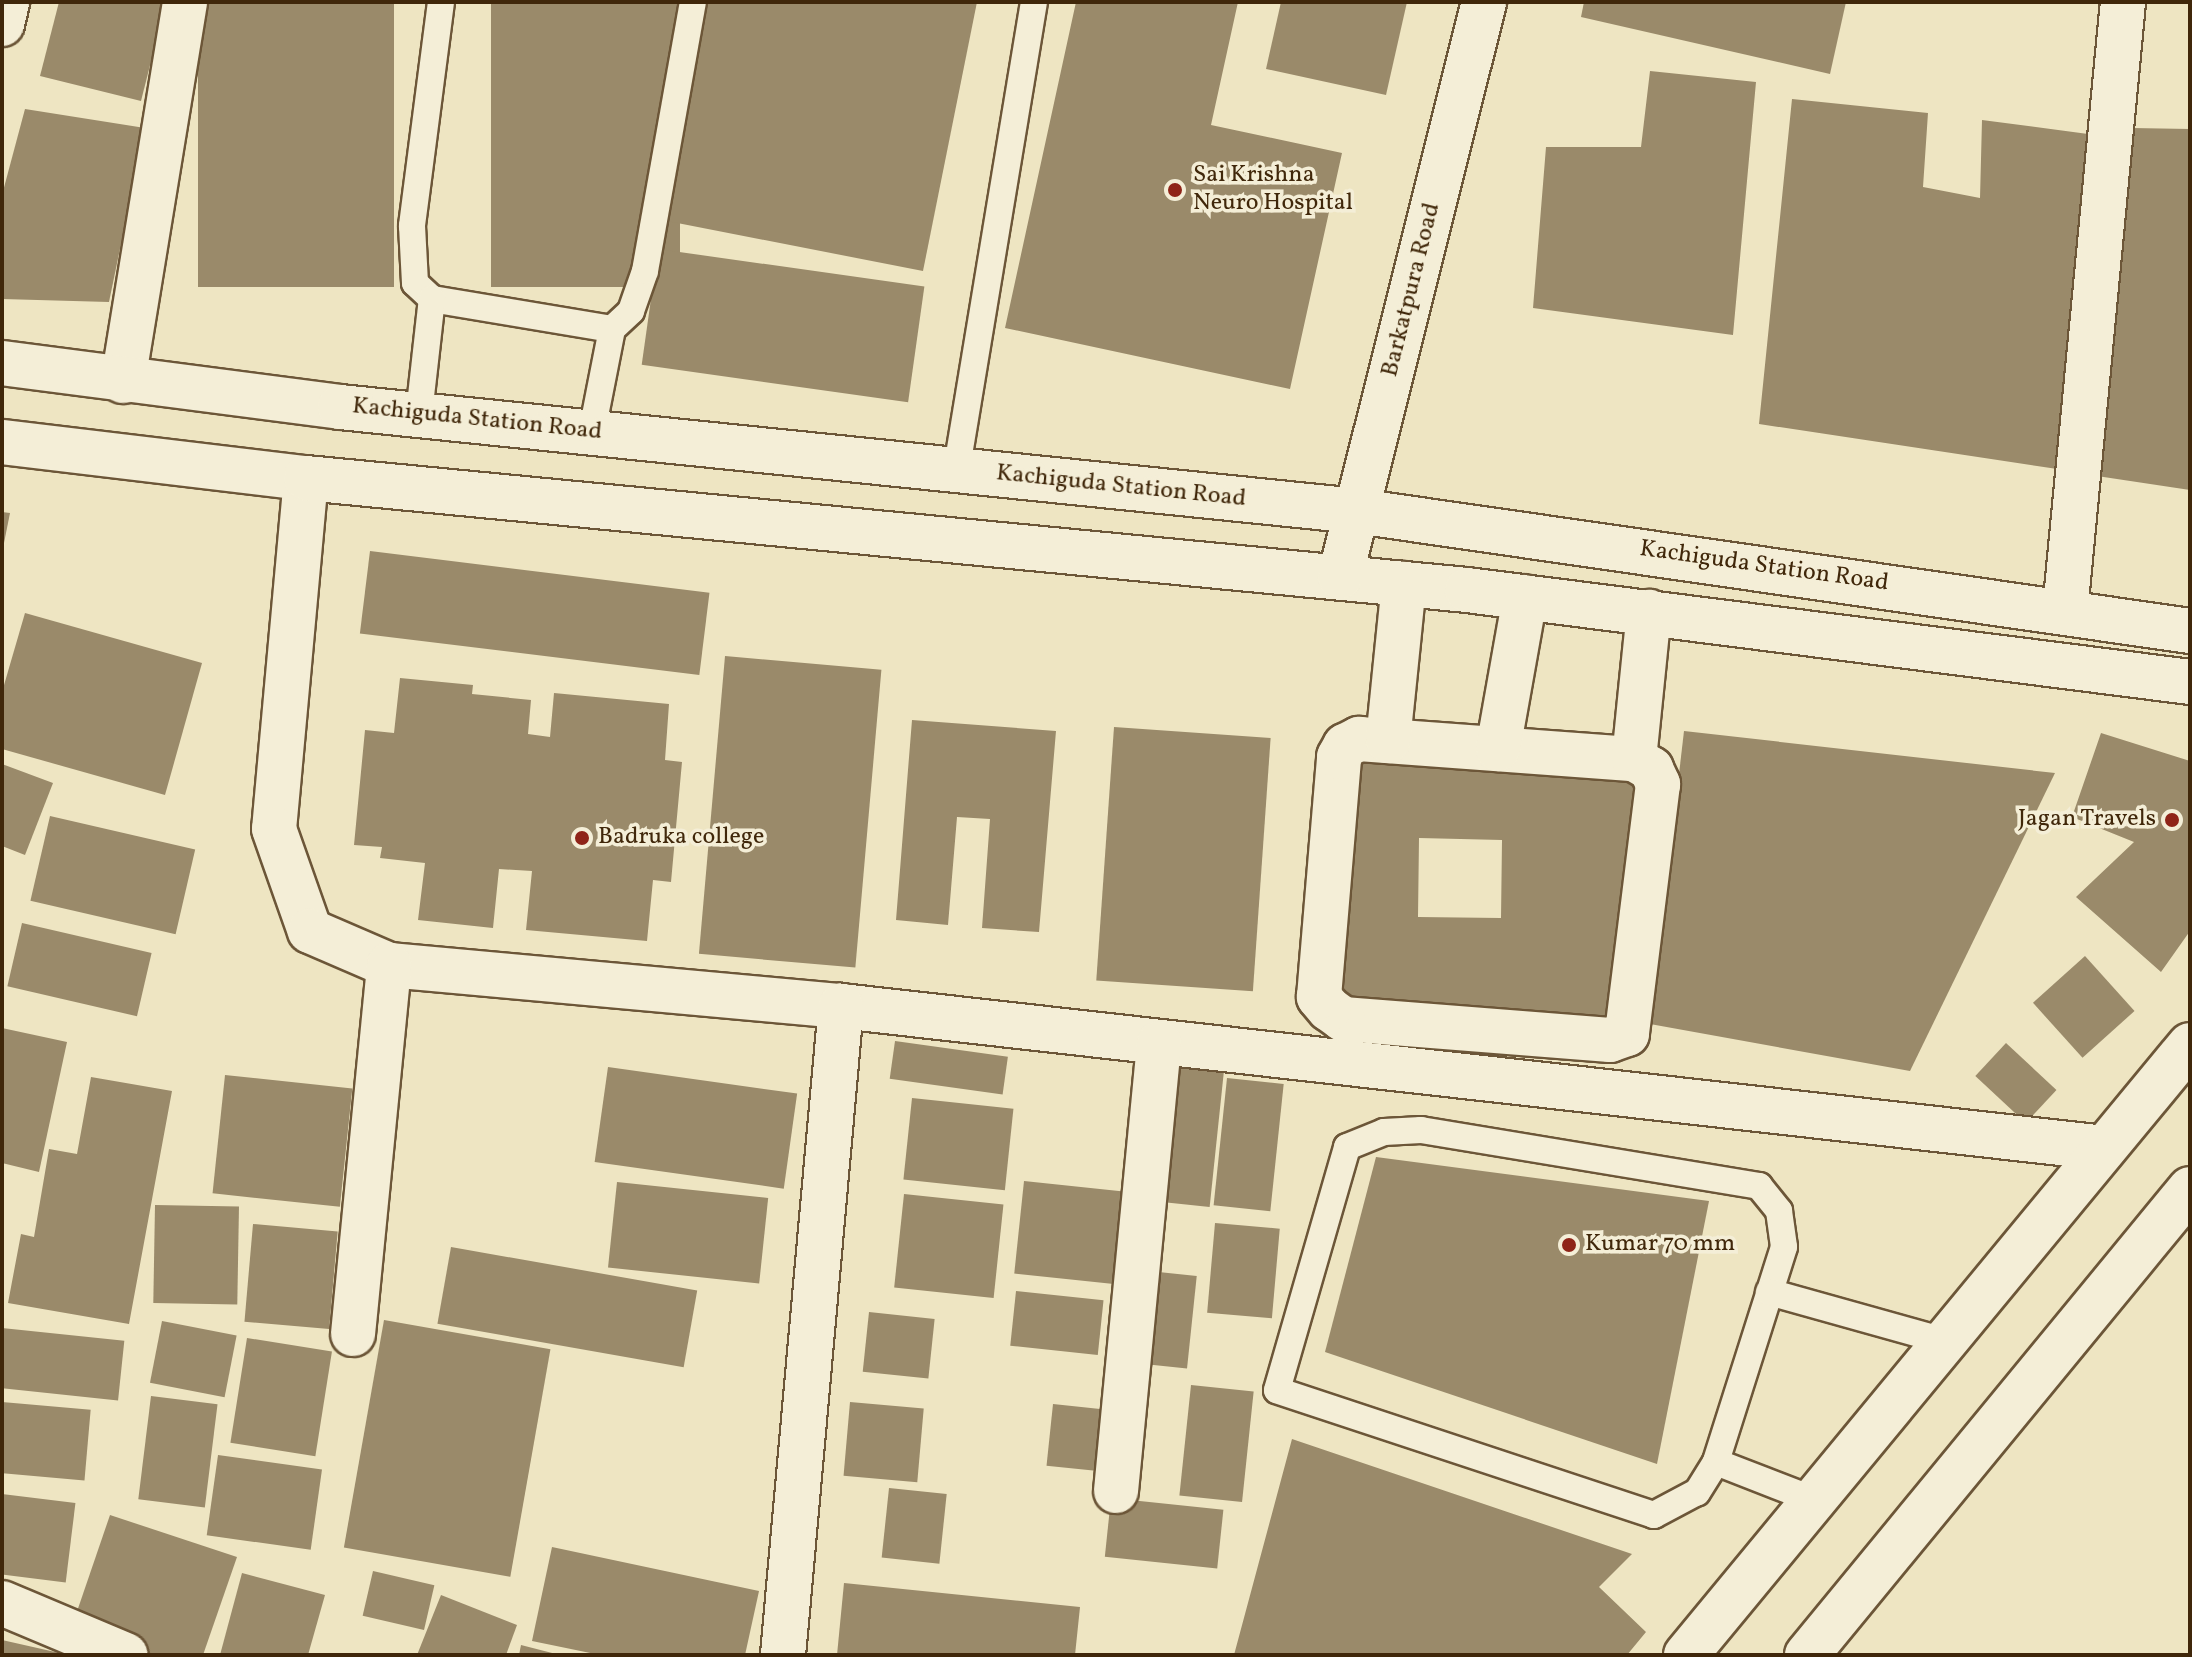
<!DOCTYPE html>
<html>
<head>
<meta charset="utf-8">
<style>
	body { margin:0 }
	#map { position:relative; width:2192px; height:1657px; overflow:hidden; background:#eee5c2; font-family:Vollkorn,serif }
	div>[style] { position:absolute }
	.building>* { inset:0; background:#9a8a6a; transform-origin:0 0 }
	.roads { filter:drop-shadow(2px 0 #6c5638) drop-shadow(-2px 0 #6c5638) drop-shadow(0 2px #6c5638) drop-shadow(0 -2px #6c5638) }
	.service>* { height:26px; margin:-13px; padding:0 13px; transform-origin:13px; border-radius:13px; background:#f4eed7 }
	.minor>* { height:44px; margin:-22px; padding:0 22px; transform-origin:22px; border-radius:22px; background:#f4eed7 }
	.secondary>* { height:44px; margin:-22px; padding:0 22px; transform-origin:22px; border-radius:22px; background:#f4eed7 }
	.dots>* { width:22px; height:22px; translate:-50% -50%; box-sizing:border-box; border:4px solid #f4eed7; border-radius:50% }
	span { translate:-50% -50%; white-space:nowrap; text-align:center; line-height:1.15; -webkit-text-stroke:7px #f4eed7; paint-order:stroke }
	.poi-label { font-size:24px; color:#40270a }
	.left { translate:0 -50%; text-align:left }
	.right { translate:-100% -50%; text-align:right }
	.street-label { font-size:24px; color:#40270a }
	.frame { position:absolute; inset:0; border:4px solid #40270a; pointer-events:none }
</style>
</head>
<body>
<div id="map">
	<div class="building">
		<i style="clip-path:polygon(59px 2px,166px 2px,141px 101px,40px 76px)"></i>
		<i style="left:198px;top:2px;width:196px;height:285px"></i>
		<i style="left:491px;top:2px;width:189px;height:285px"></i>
		<i style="clip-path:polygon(705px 2px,977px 2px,923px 271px,662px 220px)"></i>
		<i style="clip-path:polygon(1076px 2px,1238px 2px,1211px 125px,1342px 153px,1290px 389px,1005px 328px)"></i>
		<i style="clip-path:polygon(1281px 2px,1407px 2px,1386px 95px,1266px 69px)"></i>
		<i style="clip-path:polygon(1584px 2px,1846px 2px,1830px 74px,1581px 17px)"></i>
		<i style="clip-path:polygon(1650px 71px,1756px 82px,1733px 335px,1533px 308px,1546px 147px,1641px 147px)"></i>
		<i style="clip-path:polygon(1792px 99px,1928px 113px,1923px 187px,1980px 198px,1982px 120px,2088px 134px,2064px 470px,1759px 424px)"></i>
		<i style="clip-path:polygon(25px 109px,145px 128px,109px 302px,2px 299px,2px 195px)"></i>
		<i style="clip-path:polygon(2132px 128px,2190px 129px,2190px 490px,2097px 476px)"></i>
		<i style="left:658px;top:249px;width:269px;height:117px;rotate:8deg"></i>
		<i style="clip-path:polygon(2px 512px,10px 513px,3px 548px,2px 548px)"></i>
		<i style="left:370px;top:551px;width:342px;height:83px;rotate:7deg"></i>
		<i style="clip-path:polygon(25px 613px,202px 663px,165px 795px,2px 749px,2px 692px)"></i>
		<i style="left:725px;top:656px;width:157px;height:299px;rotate:5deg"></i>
		<i style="clip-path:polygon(400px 678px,473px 685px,472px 694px,531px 700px,528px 734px,550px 737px,554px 693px,669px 704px,665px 760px,682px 762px,671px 882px,653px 880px,647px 941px,526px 930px,532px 871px,499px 869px,493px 928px,418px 920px,425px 863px,380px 858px,382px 847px,354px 845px,365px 730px,394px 733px)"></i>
		<i style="clip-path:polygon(912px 720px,1056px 731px,1039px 932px,982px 928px,990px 819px,957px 817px,948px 925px,896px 920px)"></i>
		<i style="left:1114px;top:727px;width:157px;height:254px;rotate:4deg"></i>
		<i style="clip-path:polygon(1684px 731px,2055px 773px,1910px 1071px,1650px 1024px)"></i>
		<i style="clip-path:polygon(2101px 733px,2190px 761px,2190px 931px,2161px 972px,2076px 897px,2134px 842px,2072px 817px)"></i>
		<i style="clip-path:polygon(evenodd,1362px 756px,1645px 783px,1621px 1028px,1338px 1000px,1362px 756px,1419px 838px,1502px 840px,1501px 918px,1418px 917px,1419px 838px)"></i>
		<i style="clip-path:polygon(2px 764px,53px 783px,25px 855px,2px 846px)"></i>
		<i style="left:50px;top:816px;width:149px;height:87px;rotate:13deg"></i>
		<i style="left:22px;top:923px;width:133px;height:65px;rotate:13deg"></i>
		<i style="left:2085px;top:956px;width:74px;height:70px;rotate:48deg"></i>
		<i style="clip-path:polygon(2px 1028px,67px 1042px,39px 1172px,2px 1163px)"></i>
		<i style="left:895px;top:1041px;width:114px;height:38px;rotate:8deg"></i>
		<i style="left:2006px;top:1043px;width:69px;height:45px;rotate:43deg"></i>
		<i style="left:1170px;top:1058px;width:55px;height:144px;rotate:6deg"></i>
		<i style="left:608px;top:1067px;width:191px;height:96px;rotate:8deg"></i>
		<i style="left:225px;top:1075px;width:128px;height:119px;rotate:6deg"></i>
		<i style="clip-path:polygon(91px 1077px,172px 1091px,129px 1324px,8px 1303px,21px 1234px,34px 1237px,49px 1149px,77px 1154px)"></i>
		<i style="left:1227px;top:1078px;width:57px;height:128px;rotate:6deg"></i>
		<i style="left:912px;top:1098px;width:102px;height:82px;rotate:6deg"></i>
		<i style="clip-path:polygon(1376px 1157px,1709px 1201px,1657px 1464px,1325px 1352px)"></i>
		<i style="left:1024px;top:1181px;width:112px;height:93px;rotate:6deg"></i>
		<i style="left:617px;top:1182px;width:152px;height:86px;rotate:6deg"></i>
		<i style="left:904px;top:1194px;width:100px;height:94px;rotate:6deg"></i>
		<i style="left:155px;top:1205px;width:84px;height:98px;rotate:1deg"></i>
		<i style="left:1215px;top:1223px;width:65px;height:90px;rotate:5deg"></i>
		<i style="left:253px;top:1224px;width:85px;height:98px;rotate:5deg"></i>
		<i style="left:451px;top:1247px;width:250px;height:78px;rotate:10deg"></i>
		<i style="left:1149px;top:1271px;width:48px;height:93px;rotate:6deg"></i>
		<i style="left:1016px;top:1291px;width:88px;height:55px;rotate:6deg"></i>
		<i style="left:869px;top:1312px;width:66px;height:60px;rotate:6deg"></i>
		<i style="left:384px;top:1320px;width:169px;height:231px;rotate:10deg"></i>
		<i style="left:162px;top:1321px;width:76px;height:63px;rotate:11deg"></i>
		<i style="left:2px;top:1328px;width:123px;height:60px;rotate:6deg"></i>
		<i style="left:247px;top:1338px;width:86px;height:106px;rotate:9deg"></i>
		<i style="left:1191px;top:1385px;width:63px;height:111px;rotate:6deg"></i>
		<i style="left:151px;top:1396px;width:67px;height:104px;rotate:7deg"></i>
		<i style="left:2px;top:1402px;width:89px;height:71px;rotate:5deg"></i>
		<i style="left:850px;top:1402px;width:74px;height:74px;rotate:5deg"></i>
		<i style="left:1053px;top:1404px;width:64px;height:62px;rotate:6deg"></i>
		<i style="clip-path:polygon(1292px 1439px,1632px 1554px,1599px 1587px,1646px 1632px,1627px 1655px,1234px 1655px)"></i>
		<i style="left:218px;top:1455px;width:105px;height:81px;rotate:8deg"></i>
		<i style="left:889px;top:1488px;width:58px;height:70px;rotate:6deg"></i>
		<i style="left:2px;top:1494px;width:74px;height:80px;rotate:7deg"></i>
		<i style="left:1111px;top:1498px;width:113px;height:59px;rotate:6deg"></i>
		<i style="clip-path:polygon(110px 1515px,237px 1557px,203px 1655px,148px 1655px,71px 1629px)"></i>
		<i style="clip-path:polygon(552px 1547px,759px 1591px,745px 1655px,600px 1655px,532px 1641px)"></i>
		<i style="left:373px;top:1571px;width:63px;height:46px;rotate:13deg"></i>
		<i style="clip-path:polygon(242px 1573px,325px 1595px,308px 1655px,220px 1655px)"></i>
		<i style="clip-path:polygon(844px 1583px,1080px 1607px,1075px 1655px,837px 1655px)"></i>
		<i style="clip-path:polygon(441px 1595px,517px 1625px,506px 1655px,417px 1655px)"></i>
		<i style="clip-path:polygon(2px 1640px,64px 1654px,64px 1655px,2px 1655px)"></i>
		<i style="clip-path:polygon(521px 1645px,556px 1654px,556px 1655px,519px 1655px)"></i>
	</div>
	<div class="roads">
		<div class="service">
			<i style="left:441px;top:2px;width:226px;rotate:97.4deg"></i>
			<i style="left:412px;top:226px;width:57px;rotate:87deg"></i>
			<i style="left:415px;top:283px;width:23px;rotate:43deg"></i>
			<i style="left:432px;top:299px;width:182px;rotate:9.5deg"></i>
			<i style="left:419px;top:414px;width:116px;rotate:-83.6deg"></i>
			<i style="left:592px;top:431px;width:104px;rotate:-78.9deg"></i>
			<i style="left:612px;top:329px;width:26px;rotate:-43deg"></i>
			<i style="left:631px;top:311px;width:42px;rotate:-70.7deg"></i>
			<i style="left:645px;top:271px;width:273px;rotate:-79.9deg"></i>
			<i style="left:956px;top:473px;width:477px;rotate:-80.6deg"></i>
			<i style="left:1421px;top:1130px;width:343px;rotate:9.4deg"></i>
			<i style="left:1759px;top:1186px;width:32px;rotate:51deg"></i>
			<i style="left:1779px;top:1211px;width:36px;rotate:82deg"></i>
			<i style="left:1784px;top:1247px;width:225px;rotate:107.6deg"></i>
			<i style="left:1716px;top:1462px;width:36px;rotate:122deg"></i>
			<i style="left:1697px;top:1492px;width:49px;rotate:151.9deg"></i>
			<i style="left:1654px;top:1515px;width:397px;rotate:-161.7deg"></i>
			<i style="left:1277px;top:1390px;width:253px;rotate:-73.9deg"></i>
			<i style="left:1347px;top:1147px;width:40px;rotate:-22deg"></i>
			<i style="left:1384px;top:1132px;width:37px;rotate:-3deg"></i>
			<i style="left:1769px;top:1292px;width:183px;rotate:15.6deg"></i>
			<i style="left:1716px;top:1462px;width:105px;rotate:21.2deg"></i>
		</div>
		<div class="minor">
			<i style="left:2px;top:24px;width:23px;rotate:-77deg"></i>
			<i style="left:123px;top:381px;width:384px;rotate:-80.7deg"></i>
			<i style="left:306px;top:478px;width:352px;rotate:95.2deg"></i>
			<i style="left:274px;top:829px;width:108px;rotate:70.6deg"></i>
			<i style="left:310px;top:931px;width:86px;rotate:23.3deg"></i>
			<i style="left:389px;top:965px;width:454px;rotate:5.2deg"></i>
			<i style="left:841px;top:1006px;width:1271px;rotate:6.41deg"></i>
			<i style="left:2065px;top:611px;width:612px;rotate:-84.56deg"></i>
			<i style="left:1359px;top:739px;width:276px;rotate:4.2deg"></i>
			<i style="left:1634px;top:759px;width:20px;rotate:30deg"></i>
			<i style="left:1651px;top:769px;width:17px;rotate:65deg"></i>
			<i style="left:1658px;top:784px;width:252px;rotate:97.1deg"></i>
			<i style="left:1627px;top:1034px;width:18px;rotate:161deg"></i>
			<i style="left:1610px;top:1040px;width:268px;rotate:-175.5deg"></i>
			<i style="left:1343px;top:1019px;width:17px;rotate:-144deg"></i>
			<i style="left:1329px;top:1009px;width:16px;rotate:-130deg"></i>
			<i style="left:1319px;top:997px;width:241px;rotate:-85.2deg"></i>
			<i style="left:1339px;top:757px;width:13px;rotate:-61deg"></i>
			<i style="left:1345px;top:746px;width:16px;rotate:-27deg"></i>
			<i style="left:1388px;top:741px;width:158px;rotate:-84.2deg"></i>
			<i style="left:1498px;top:749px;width:154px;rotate:-79.9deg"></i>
			<i style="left:1634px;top:759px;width:148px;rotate:-84.2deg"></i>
			<i style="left:353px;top:1334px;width:371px;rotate:-84.4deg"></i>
			<i style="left:1116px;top:1491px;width:450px;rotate:-84.5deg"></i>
			<i style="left:2px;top:1603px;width:134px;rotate:22.8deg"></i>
			<i style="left:783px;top:1655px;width:652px;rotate:-84.89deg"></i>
		</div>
		<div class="secondary">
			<i style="left:2px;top:363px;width:341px;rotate:7.4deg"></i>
			<i style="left:340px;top:407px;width:1022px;rotate:5.84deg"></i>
			<i style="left:1357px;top:511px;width:842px;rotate:8.2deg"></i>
			<i style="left:2px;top:442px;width:306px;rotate:6.8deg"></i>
			<i style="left:306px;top:478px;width:1166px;rotate:5.51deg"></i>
			<i style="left:1467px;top:590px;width:729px;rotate:7.25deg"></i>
			<i style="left:1340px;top:577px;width:593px;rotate:-75.94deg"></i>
			<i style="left:1686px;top:1655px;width:791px;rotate:-50.44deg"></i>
			<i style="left:1807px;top:1655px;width:603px;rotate:-50.58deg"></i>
		</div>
	</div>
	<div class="dots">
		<i style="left:1175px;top:190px;background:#8f2418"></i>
		<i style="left:2172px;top:820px;background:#8f2418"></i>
		<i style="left:582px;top:838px;background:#8f2418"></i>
		<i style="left:1569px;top:1245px;background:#8f2418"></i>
	</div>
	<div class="poi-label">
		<span class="left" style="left:1193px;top:190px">Sai Krishna<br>Neuro Hospital</span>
		<span class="right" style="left:2156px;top:820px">Jagan Travels</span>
		<span class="left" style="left:598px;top:838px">Badruka college</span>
		<span class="left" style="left:1585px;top:1245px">Kumar 70 mm</span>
	</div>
	<div class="street-label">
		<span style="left:1412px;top:290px;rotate:-76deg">Barkatpura Road</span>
		<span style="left:477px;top:420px;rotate:6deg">Kachiguda Station Road</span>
		<span style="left:1121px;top:487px;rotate:6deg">Kachiguda Station Road</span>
		<span style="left:1764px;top:567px;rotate:8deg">Kachiguda Station Road</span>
	</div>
	<div class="frame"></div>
</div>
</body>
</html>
